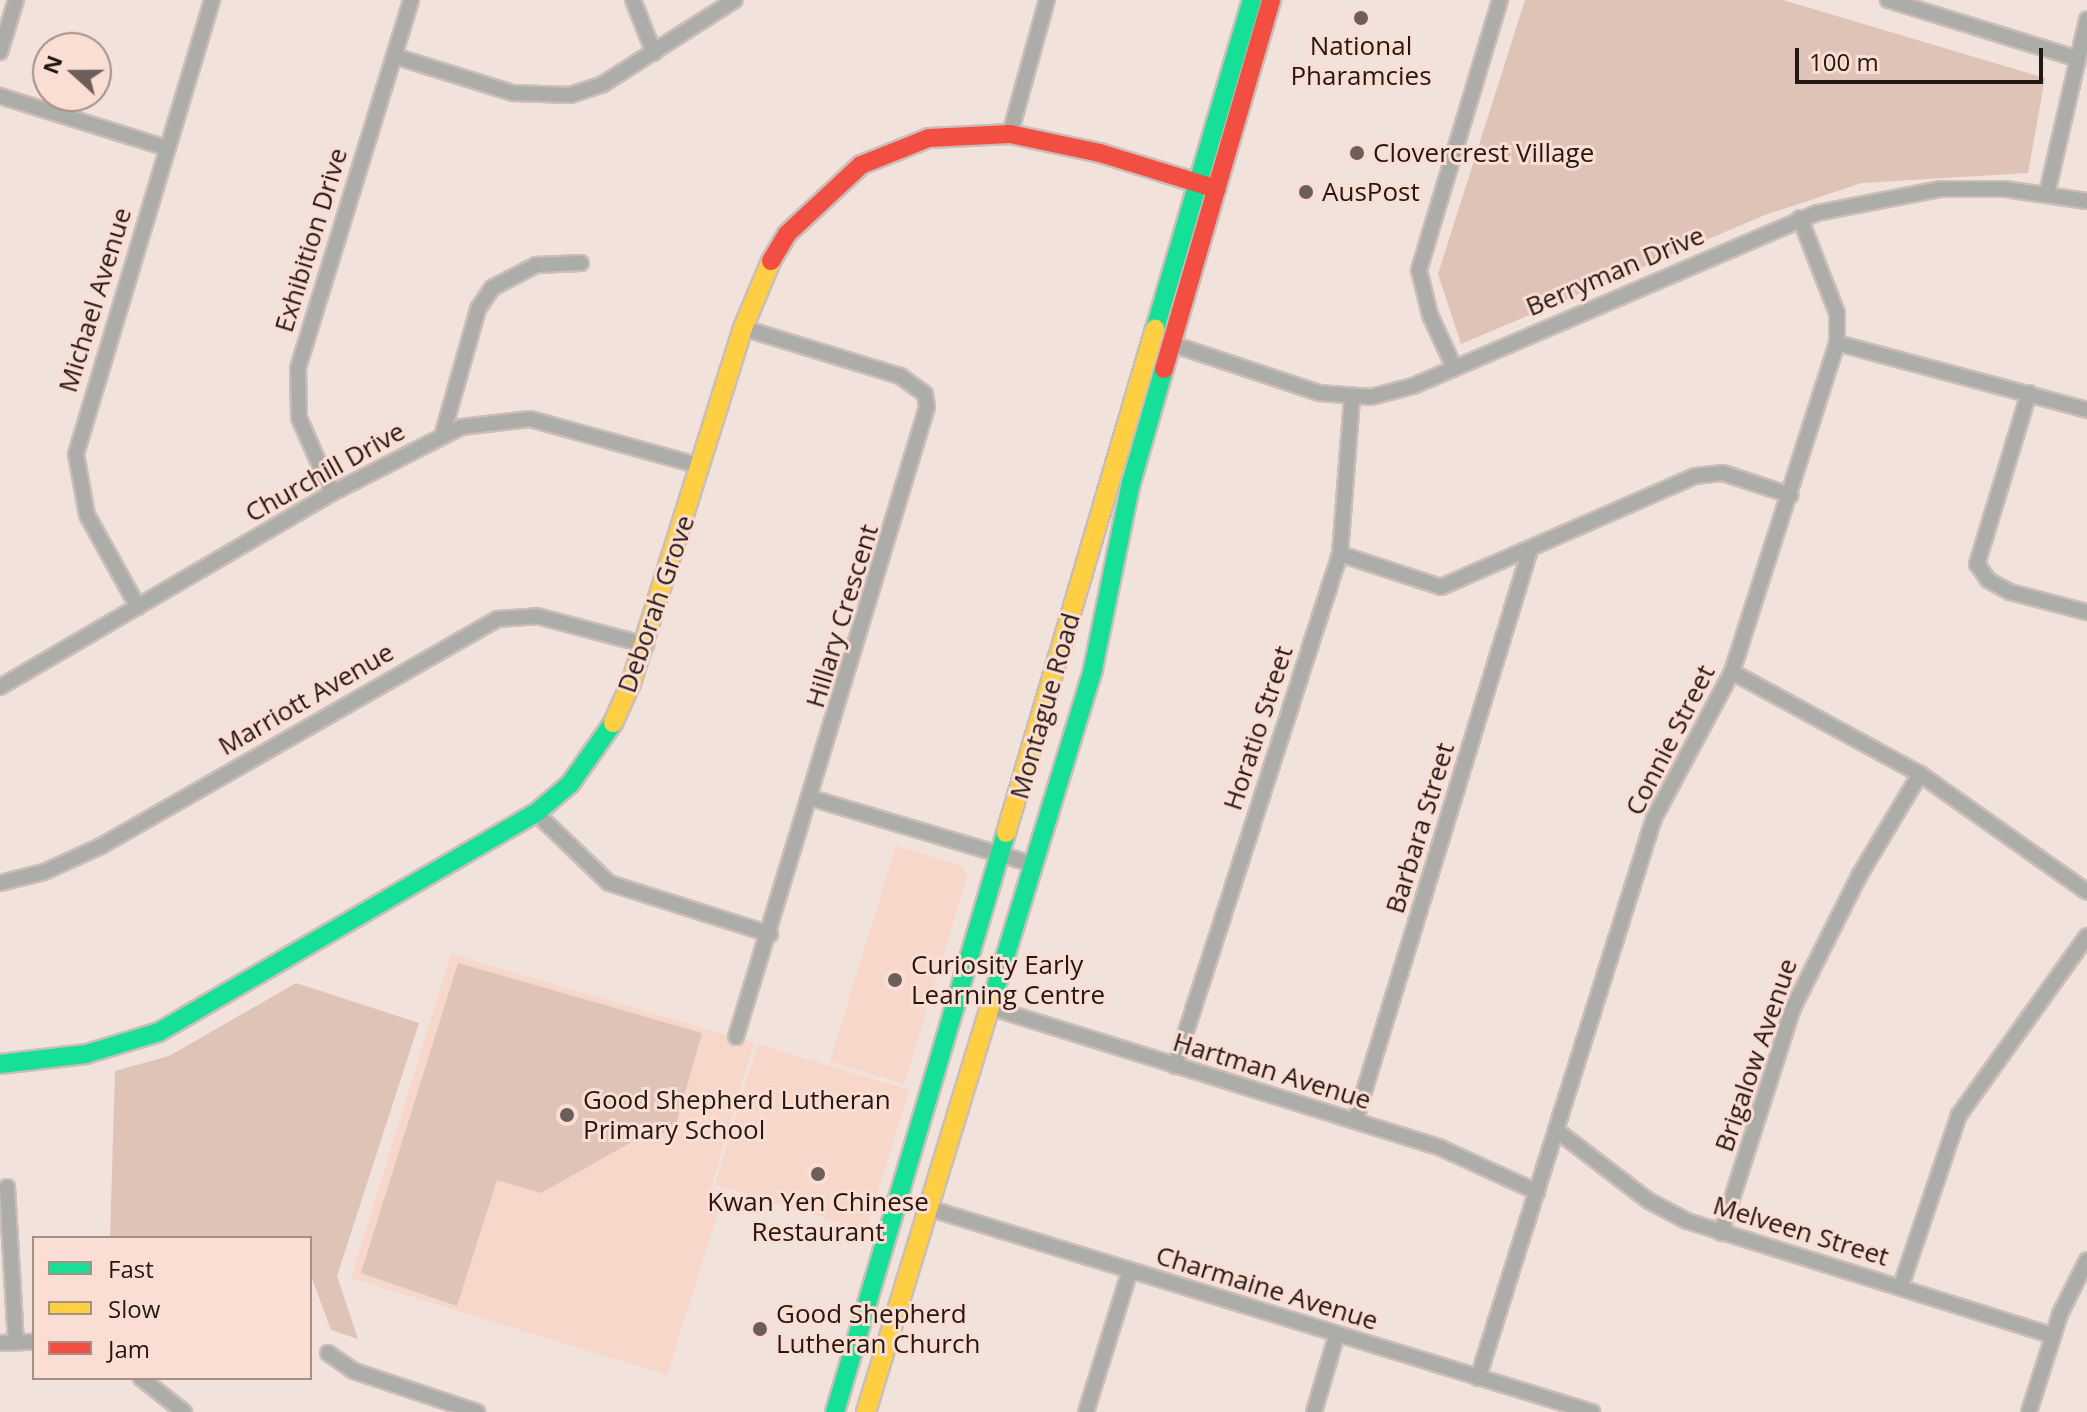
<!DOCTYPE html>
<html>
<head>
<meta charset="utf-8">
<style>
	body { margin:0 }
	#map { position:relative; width:2087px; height:1412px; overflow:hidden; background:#f2e2dc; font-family:"Open Sans",sans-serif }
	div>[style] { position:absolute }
	.built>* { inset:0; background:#f6d7ca; transform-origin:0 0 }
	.green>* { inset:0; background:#e0c3b7 }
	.roads { filter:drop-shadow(2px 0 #cbbeb9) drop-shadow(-2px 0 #cbbeb9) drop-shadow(0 2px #cbbeb9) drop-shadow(0 -2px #cbbeb9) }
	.street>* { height:14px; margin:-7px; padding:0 7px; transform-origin:7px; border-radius:7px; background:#acaca9 }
	.fast>* { height:18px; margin:-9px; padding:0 9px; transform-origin:9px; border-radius:9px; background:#16e098 }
	.slow>* { height:18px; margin:-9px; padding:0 9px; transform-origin:9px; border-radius:9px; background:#ffcf43 }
	.jam>* { height:18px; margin:-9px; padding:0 9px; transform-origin:9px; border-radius:9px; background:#f24e42 }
	.dots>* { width:22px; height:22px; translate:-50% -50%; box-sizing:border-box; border:4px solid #fbded3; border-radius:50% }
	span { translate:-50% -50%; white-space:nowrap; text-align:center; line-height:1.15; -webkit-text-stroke:6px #fbded3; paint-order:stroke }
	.poi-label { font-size:26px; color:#241813 }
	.left { translate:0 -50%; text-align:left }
	.street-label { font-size:26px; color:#241813 }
	.legend { position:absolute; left:32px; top:1236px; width:280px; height:144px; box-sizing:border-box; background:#fbded3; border:2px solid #a58f86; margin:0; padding:10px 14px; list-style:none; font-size:24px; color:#241813 }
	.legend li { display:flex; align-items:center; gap:16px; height:40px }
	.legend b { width:40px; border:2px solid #a58f86 }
	.north { position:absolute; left:32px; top:32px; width:80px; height:80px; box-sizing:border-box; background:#fbded3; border:2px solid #a58f86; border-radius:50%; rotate:291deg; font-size:22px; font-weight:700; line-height:32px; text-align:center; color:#241813 }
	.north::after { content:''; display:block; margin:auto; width:28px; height:36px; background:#6c5f59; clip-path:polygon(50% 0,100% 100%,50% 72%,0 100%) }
	.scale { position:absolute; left:1795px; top:48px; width:248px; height:36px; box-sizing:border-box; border:4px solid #241813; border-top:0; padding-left:10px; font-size:24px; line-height:28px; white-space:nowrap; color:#241813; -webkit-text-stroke:6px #fbded3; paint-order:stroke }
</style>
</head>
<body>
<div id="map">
	<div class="built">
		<i style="clip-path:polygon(896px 846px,962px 866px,967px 877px,904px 1084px,830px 1061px)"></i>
		<i style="clip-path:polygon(451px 954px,754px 1043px,711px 1188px,724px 1192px,667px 1375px,351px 1278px)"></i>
		<i style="left:758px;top:1044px;width:158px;height:147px;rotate:17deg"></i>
	</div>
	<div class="green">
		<i style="clip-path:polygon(1525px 0,1783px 0,2045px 78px,2028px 173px,1862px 183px,1765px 215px,1461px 344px,1438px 274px)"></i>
		<i style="clip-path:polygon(458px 963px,702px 1033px,673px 1135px,653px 1130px,541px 1193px,497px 1180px,457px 1306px,361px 1273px)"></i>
		<i style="clip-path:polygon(296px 983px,419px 1023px,337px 1276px,358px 1339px,331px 1330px,310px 1273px,310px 1238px,110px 1238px,115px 1071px,169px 1056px)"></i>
	</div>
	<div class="roads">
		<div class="street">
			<i style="left:633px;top:0;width:57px;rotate:68.4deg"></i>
			<i style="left:1888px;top:0;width:196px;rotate:17.2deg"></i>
			<i style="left:0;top:52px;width:54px;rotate:-72.9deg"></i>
			<i style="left:394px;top:56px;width:125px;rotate:17.3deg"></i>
			<i style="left:513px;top:93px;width:57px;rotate:2deg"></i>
			<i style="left:570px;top:95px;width:35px;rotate:-18deg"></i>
			<i style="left:603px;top:84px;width:156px;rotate:-32.5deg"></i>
			<i style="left:0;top:96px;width:175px;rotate:17.3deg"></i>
			<i style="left:1010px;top:134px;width:139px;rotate:-74.6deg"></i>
			<i style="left:2047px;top:193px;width:178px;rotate:-77deg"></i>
			<i style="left:1837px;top:343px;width:259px;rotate:15deg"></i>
			<i style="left:1172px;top:344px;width:155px;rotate:18.4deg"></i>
			<i style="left:1319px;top:393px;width:52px;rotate:4.4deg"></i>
			<i style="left:1371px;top:397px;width:43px;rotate:-14.7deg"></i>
			<i style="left:1413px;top:386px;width:439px;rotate:-23.2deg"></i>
			<i style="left:1817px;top:213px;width:126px;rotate:-11deg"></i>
			<i style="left:1941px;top:189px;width:64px"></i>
			<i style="left:2005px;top:189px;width:83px;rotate:8.3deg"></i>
			<i style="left:1454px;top:367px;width:57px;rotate:-114.8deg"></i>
			<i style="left:1430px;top:315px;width:46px;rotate:-103.7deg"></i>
			<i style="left:1419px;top:270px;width:282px;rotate:-73.3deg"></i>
			<i style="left:2029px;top:393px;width:179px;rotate:106.9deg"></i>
			<i style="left:1977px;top:564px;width:19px;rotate:55deg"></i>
			<i style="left:1988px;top:580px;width:25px;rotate:29deg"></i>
			<i style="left:2010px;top:592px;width:80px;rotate:14.6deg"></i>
			<i style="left:443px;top:433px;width:129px;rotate:-74.2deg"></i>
			<i style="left:478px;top:309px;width:25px;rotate:-56deg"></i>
			<i style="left:492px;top:288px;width:50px;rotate:-27.6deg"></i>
			<i style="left:536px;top:265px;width:45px;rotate:-2.5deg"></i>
			<i style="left:332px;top:493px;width:82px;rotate:-113.7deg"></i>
			<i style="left:299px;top:418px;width:50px;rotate:-91.1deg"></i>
			<i style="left:298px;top:368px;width:385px;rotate:-72.9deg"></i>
			<i style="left:1340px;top:554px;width:106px;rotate:18.1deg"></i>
			<i style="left:1441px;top:587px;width:277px;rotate:-23.6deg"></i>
			<i style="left:1695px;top:476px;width:28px;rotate:-6deg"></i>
			<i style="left:1723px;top:473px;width:71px;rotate:18.2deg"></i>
			<i style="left:138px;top:607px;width:105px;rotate:-119deg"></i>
			<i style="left:87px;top:515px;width:62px;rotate:-100.2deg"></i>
			<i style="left:76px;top:454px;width:474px;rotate:-73.3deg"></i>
			<i style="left:1732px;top:672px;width:214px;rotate:28.5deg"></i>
			<i style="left:1920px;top:774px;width:204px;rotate:35.2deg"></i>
			<i style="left:0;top:687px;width:385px;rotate:-30.3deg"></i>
			<i style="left:332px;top:493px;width:145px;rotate:-27.1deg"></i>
			<i style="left:461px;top:427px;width:69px;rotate:-6.6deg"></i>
			<i style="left:530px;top:419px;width:177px;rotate:15.4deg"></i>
			<i style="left:811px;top:798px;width:231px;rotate:16.6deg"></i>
			<i style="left:536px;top:813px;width:101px;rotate:43.8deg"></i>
			<i style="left:609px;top:883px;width:169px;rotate:17.6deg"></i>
			<i style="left:0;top:883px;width:45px;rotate:-14deg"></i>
			<i style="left:44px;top:872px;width:63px;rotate:-24.5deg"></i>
			<i style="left:101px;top:846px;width:457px;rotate:-29.8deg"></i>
			<i style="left:498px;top:619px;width:39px;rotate:-4deg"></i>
			<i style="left:537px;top:616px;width:113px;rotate:14.9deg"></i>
			<i style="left:989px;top:1007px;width:473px;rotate:17.3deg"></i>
			<i style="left:1441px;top:1148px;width:106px;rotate:24.6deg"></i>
			<i style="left:736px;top:1037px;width:658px;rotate:-73.13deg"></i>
			<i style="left:927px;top:407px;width:13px;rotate:-99deg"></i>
			<i style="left:925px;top:394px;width:31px;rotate:-144deg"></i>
			<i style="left:900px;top:376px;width:164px;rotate:-163deg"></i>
			<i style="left:1175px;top:1066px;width:538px;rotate:-72.14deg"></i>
			<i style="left:1340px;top:554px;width:156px;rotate:-85.6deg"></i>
			<i style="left:1355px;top:1121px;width:597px;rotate:-72.96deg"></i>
			<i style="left:1556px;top:1130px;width:117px;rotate:37.4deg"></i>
			<i style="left:1649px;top:1201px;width:43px;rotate:27.8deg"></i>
			<i style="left:1687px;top:1221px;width:384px;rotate:17.4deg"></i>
			<i style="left:7px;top:1187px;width:155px;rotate:86.7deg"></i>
			<i style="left:928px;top:1208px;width:695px;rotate:17.08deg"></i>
			<i style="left:1721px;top:1233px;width:236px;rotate:-72.3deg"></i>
			<i style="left:1793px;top:1008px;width:148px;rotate:-63.4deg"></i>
			<i style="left:1859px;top:876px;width:119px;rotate:-59.1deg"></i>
			<i style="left:1901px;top:1286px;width:181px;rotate:-71.3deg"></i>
			<i style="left:1959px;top:1115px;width:220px;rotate:-54.4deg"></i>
			<i style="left:0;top:1343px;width:34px;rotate:-2deg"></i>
			<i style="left:328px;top:1353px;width:32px;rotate:35deg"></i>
			<i style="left:354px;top:1371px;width:130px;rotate:18.4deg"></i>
			<i style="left:141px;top:1378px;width:55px;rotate:38.3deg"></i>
			<i style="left:1478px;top:1378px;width:587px;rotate:-72.55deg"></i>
			<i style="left:1654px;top:818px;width:166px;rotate:-61.9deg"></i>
			<i style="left:1732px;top:672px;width:345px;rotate:-72.3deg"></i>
			<i style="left:1837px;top:343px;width:30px;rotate:-90deg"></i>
			<i style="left:1837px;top:313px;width:102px;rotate:-111.3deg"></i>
			<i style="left:1086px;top:1412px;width:148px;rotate:-72.7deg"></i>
			<i style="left:1314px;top:1412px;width:81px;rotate:-73.6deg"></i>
			<i style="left:2029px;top:1412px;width:103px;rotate:-72.4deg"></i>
			<i style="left:2060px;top:1314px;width:60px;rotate:-63.4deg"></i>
		</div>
		<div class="fast">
			<i style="left:1155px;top:329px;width:343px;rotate:-73.6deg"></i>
			<i style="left:992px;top:1000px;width:346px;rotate:-73deg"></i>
			<i style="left:1093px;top:669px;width:190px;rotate:-78.5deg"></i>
			<i style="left:1131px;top:483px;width:119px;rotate:-73.9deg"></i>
			<i style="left:0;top:1064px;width:87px;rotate:-6.6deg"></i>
			<i style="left:86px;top:1054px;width:76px;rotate:-16.8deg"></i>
			<i style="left:159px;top:1032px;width:436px;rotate:-30.2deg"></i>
			<i style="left:536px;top:813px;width:45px;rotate:-40.5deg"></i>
			<i style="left:570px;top:784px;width:75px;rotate:-54.8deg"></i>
			<i style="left:835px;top:1412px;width:604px;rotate:-73.55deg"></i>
		</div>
		<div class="slow">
			<i style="left:613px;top:723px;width:44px;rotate:-65.8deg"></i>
			<i style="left:631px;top:683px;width:372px;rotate:-72.5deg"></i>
			<i style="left:743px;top:328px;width:73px;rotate:-67.3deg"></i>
			<i style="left:1006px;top:833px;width:526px;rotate:-73.53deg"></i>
			<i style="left:866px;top:1412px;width:431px;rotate:-73deg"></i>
		</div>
		<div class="jam">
			<i style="left:771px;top:261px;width:31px;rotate:-59deg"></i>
			<i style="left:787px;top:234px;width:101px;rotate:-43deg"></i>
			<i style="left:861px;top:165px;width:73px;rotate:-21.7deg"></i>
			<i style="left:929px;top:138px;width:81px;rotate:-2.8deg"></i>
			<i style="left:1010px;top:134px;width:92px;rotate:11.9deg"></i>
			<i style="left:1100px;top:153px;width:122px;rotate:17.1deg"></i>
			<i style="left:1164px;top:369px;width:384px;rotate:-73.8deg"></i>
		</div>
	</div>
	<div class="dots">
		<i style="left:1361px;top:18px;background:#6c5f59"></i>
		<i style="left:1357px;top:153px;background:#6c5f59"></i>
		<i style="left:1306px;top:192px;background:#6c5f59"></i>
		<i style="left:895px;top:980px;background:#6c5f59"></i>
		<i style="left:567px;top:1115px;background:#6c5f59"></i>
		<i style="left:818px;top:1174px;background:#6c5f59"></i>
		<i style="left:760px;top:1329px;background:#6c5f59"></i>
	</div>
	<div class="poi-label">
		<span style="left:1361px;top:61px">National<br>Pharamcies</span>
		<span class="left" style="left:1373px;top:153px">Clovercrest Village</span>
		<span class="left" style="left:1322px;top:192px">AusPost</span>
		<span class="left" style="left:911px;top:980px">Curiosity Early<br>Learning Centre</span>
		<span class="left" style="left:583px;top:1115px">Good Shepherd Lutheran<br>Primary School</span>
		<span style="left:818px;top:1217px">Kwan Yen Chinese<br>Restaurant</span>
		<span class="left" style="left:776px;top:1329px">Good Shepherd<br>Lutheran Church</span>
	</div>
	<div class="street-label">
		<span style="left:311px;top:240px;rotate:-73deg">Exhibition Drive</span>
		<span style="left:1615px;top:271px;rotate:-23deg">Berryman Drive</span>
		<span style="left:95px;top:300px;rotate:-73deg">Michael Avenue</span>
		<span style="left:325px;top:472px;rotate:-29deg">Churchill Drive</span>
		<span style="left:656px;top:604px;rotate:-71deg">Deborah Grove</span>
		<span style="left:842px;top:616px;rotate:-73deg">Hillary Crescent</span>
		<span style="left:306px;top:699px;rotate:-30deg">Marriott Avenue</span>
		<span style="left:1045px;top:706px;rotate:-74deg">Montague Road</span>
		<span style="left:1258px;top:728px;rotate:-72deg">Horatio Street</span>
		<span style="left:1670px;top:740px;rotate:-63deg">Connie Street</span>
		<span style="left:1420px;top:828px;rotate:-73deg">Barbara Street</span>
		<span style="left:1756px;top:1055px;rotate:-71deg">Brigalow Avenue</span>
		<span style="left:1272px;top:1071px;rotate:17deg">Hartman Avenue</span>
		<span style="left:1801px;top:1231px;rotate:17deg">Melveen Street</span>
		<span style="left:1267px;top:1288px;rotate:17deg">Charmaine Avenue</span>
	</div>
	<ul class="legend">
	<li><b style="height:10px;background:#16e098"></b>Fast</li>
	<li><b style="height:10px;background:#ffcf43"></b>Slow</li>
	<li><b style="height:10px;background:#f24e42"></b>Jam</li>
	</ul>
	<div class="north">N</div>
	<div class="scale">100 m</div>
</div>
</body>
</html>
